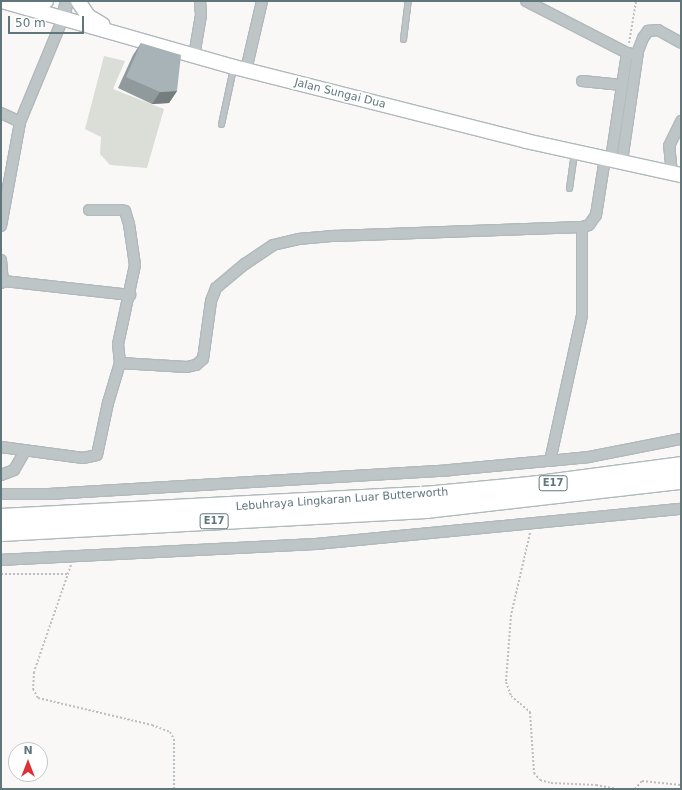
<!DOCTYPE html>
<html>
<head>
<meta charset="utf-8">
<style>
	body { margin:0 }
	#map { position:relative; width:682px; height:790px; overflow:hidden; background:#f9f8f6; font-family:"DejaVu Sans",sans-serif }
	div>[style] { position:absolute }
	.green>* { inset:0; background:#daded6 }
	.path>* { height:2px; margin-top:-1px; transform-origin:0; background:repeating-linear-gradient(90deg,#bbbfc1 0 2px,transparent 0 4px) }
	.roads { filter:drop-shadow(1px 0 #b0b9bc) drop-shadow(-1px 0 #b0b9bc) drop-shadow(0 1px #b0b9bc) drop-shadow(0 -1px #b0b9bc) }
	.service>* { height:5px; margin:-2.5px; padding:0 2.5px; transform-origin:2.5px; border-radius:2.5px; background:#bec5c7 }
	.minor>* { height:10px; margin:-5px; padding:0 5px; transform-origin:5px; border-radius:5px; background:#bec5c7 }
	.tertiary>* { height:12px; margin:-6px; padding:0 6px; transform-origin:6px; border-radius:6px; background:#bec5c7 }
	.secondary>* { height:14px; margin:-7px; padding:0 7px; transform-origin:7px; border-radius:7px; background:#fff }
	.motorway>* { height:18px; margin:-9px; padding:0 9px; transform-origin:9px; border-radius:9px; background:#fff }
	.wall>* { inset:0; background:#909a9d }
	.shaded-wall>* { inset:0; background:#757d7f }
	.building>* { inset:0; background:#a7b3b6 }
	span { translate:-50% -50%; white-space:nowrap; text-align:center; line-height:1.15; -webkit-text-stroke:4px #fff; paint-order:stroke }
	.shield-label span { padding:1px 3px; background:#fff; border:1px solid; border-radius:3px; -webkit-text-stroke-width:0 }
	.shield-label { font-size:10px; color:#60767b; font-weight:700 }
	.street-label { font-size:11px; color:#60767b }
	.frame { position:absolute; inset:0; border:2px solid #60767b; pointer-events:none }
	.north { position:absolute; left:8px; top:742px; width:40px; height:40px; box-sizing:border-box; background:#fff; border:1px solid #bfc8ca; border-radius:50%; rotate:0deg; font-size:11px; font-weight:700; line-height:16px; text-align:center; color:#60767b }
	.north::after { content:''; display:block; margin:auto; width:14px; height:18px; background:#de3136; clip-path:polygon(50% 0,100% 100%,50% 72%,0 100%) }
	.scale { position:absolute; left:8px; top:16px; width:76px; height:18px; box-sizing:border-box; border:2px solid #60767b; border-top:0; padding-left:5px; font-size:12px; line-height:14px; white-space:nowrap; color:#60767b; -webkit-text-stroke:3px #fff; paint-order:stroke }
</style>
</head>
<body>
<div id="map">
	<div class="green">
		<i style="clip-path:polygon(104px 56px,125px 61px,113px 89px,164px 109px,147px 168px,110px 165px,100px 154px,101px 137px,85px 129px)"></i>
	</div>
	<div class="path">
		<i style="left:629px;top:43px;width:43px;rotate:-80.5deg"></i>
		<i style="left:530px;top:533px;width:84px;rotate:103deg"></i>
		<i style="left:511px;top:615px;width:67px;rotate:94.3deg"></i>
		<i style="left:506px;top:682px;width:15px;rotate:70deg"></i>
		<i style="left:511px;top:696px;width:25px;rotate:40deg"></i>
		<i style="left:530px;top:712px;width:61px;rotate:86.2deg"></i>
		<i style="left:534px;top:773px;width:9px;rotate:49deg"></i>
		<i style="left:540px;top:780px;width:11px;rotate:15deg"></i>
		<i style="left:551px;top:783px;width:45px;rotate:2.5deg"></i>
		<i style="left:596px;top:785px;width:20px;rotate:11deg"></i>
		<i style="left:71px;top:565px;width:113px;rotate:109.1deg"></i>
		<i style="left:34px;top:672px;width:17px;rotate:93deg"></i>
		<i style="left:33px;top:689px;width:10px;rotate:61deg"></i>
		<i style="left:38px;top:698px;width:117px;rotate:13.3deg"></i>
		<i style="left:152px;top:725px;width:19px;rotate:21deg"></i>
		<i style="left:170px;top:732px;width:8px;rotate:60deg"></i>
		<i style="left:174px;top:739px;width:50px;rotate:90deg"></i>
		<i style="left:1px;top:574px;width:67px"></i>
		<i style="left:635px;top:789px;width:11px;rotate:-49deg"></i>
		<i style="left:642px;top:781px;width:39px;rotate:6deg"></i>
	</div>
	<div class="roads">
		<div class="service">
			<i style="left:403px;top:39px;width:38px;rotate:-83deg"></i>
			<i style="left:221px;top:124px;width:57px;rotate:-77.9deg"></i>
			<i style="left:569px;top:188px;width:35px;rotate:-82deg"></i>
		</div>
		<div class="minor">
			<i style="left:526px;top:1px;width:114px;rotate:27.2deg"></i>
			<i style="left:627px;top:53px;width:10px;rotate:11deg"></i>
			<i style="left:194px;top:56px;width:42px;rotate:-80.3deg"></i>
			<i style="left:201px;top:15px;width:14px;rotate:-94deg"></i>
			<i style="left:246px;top:70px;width:71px;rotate:-76.9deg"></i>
			<i style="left:582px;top:81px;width:40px;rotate:5.7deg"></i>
			<i style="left:1px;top:113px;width:21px;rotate:25deg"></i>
			<i style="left:611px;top:159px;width:107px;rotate:-81.4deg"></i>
			<i style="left:622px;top:161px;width:111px;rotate:-81.7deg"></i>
			<i style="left:638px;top:51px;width:14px;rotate:-69deg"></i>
			<i style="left:643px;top:38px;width:9px;rotate:-54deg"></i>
			<i style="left:648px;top:31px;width:10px;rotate:-6deg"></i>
			<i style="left:658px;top:30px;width:26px;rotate:29deg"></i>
			<i style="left:672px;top:173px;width:27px;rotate:-96deg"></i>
			<i style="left:669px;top:146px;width:28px;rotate:-64deg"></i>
			<i style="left:89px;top:210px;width:32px"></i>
			<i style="left:121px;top:210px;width:4px;rotate:14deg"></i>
			<i style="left:125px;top:211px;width:14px;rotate:73deg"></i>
			<i style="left:129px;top:224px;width:41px;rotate:81.7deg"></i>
			<i style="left:135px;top:265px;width:81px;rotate:102.1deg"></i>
			<i style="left:118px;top:344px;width:19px;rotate:84deg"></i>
			<i style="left:1px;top:226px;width:106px;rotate:-79.6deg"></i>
			<i style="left:20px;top:122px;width:113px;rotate:-67.5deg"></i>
			<i style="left:1px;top:260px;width:21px;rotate:85deg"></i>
			<i style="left:3px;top:281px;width:3px;rotate:135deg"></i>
			<i style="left:3px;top:281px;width:128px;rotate:6.3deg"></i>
			<i style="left:1px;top:447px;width:83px;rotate:7.6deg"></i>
			<i style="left:83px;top:458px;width:14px;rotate:-12deg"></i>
			<i style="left:97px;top:455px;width:53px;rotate:-78.1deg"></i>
			<i style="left:108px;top:403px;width:42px;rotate:-73.3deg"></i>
			<i style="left:120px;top:363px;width:67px;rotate:3.4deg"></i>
			<i style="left:187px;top:367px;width:9px;rotate:-13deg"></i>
			<i style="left:196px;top:365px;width:9px;rotate:-41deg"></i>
			<i style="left:203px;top:359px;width:59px;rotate:-82.1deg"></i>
			<i style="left:211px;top:301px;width:14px;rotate:-69deg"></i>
			<i style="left:216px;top:288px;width:38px;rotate:-40deg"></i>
			<i style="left:245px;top:264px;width:34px;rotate:-34deg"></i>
			<i style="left:273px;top:245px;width:26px;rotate:-13deg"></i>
			<i style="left:298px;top:239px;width:36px;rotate:-5deg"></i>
			<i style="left:334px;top:236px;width:248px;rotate:-2.1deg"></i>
			<i style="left:582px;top:227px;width:7px;rotate:-16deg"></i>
			<i style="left:589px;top:225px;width:12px;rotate:-55deg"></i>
			<i style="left:596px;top:215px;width:58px;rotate:-81deg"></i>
			<i style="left:550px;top:461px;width:149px;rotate:-77.6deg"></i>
			<i style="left:582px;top:315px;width:88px;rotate:-90deg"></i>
			<i style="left:1px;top:475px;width:14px;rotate:-21deg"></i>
			<i style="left:14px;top:470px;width:22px;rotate:-60deg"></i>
			<i style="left:1px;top:494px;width:48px"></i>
			<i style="left:49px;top:494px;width:402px;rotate:-3.4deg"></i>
			<i style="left:450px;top:470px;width:140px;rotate:-5.3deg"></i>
			<i style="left:589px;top:457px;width:94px;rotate:-11.1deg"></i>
			<i style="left:1px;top:560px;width:315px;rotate:-2.9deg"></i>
			<i style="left:316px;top:544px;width:367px;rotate:-5.5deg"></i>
		</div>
		<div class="tertiary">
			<i style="left:63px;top:18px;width:17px;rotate:-77deg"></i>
		</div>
		<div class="secondary">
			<i style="left:2px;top:1px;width:241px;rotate:15.9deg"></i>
			<i style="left:234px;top:67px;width:301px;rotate:14.2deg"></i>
			<i style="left:526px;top:141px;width:159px;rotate:12.4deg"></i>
			<i style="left:24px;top:1px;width:22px"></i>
			<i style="left:78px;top:1px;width:18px;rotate:56deg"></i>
			<i style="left:88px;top:16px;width:17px;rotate:31deg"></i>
		</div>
		<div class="motorway">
			<i style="left:1px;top:518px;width:425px;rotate:-3deg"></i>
			<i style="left:425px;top:496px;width:115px;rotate:-5.5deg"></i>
			<i style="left:539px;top:485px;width:143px;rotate:-7.6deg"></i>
			<i style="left:1px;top:532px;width:426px;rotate:-3.1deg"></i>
			<i style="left:426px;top:509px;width:257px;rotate:-6.5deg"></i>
		</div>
	</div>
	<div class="wall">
		<i style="clip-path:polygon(141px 43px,177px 91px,169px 103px,152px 104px,118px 88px,133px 55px)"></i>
	</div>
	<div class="shaded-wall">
		<i style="clip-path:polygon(177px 91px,169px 103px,152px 104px,160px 92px)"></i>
	</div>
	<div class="building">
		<i style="clip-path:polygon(141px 43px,181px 55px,177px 91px,160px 92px,126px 77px)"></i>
	</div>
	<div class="shield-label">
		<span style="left:553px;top:483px">E17</span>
		<span style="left:214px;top:521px">E17</span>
	</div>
	<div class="street-label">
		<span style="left:340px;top:94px;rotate:14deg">Jalan Sungai Dua</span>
		<span style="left:342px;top:500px;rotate:-4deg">Lebuhraya Lingkaran Luar Butterworth</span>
	</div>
	<div class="frame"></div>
	<div class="north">N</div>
	<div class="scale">50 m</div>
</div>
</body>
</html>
